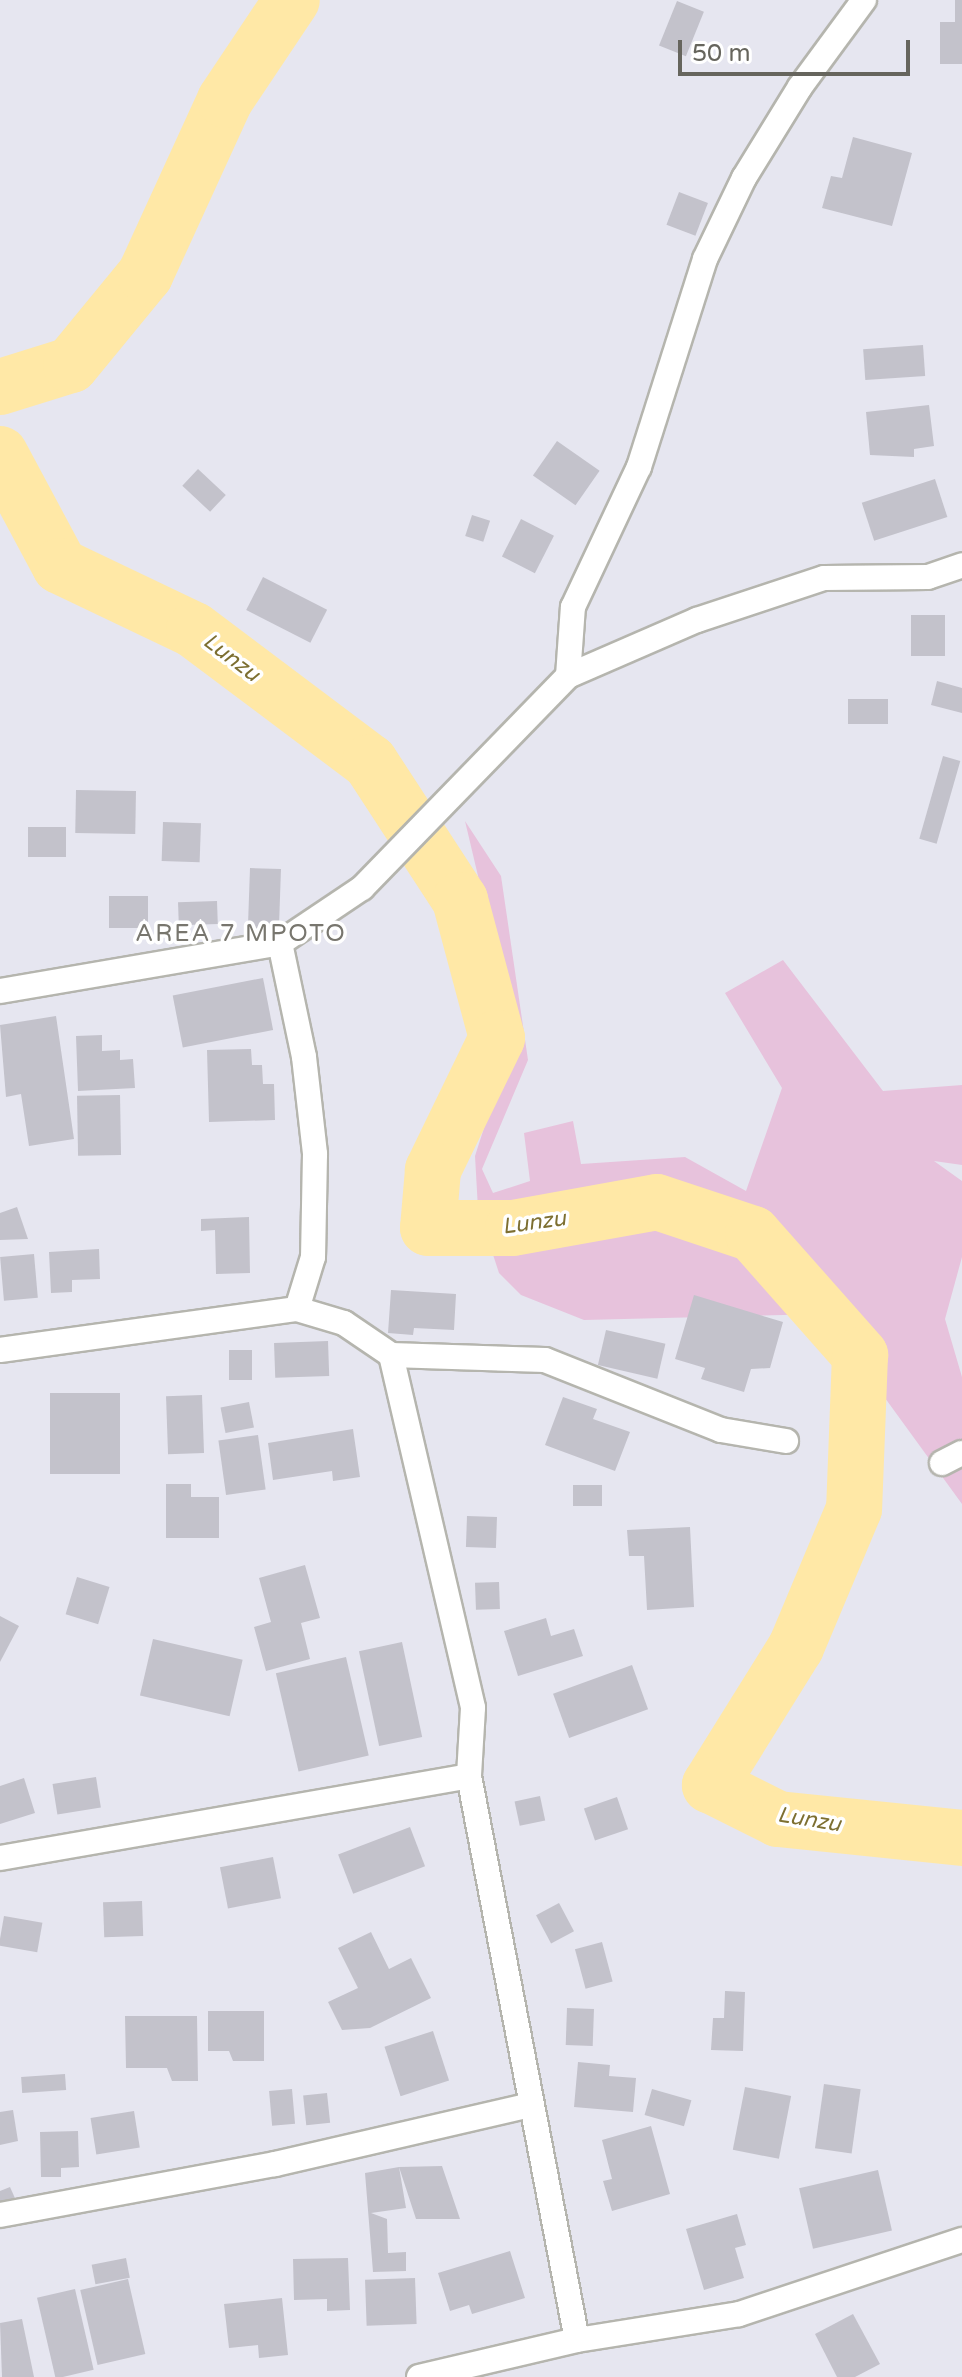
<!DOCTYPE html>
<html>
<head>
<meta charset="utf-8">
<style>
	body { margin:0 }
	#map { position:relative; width:962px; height:2377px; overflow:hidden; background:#e6e6f0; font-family:"Varela Round",sans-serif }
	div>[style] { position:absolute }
	.green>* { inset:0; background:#e7c2dc }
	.river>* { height:56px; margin:-28px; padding:0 28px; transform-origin:28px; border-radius:28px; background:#ffe8a6 }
	.building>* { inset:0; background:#c3c2cb; transform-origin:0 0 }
	.roads { filter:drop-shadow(2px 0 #b5b5ae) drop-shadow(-2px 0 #b5b5ae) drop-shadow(0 2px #b5b5ae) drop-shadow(0 -2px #b5b5ae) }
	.street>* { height:24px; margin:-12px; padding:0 12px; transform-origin:12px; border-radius:12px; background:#fff }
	span { translate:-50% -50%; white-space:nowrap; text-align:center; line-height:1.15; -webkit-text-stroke:7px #fff; paint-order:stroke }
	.water-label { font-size:22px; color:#7d6f31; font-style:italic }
	.quarter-label { font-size:24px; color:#78766e; letter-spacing:2px }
	.scale { position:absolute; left:678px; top:40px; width:232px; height:36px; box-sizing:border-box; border:4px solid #66655d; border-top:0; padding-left:10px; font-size:24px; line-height:28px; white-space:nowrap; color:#66655d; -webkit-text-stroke:6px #fff; paint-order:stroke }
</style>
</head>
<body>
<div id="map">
	<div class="green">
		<i style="clip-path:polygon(465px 821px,501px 876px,528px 1060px,482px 1169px,493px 1193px,530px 1181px,524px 1133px,573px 1121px,581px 1164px,685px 1157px,746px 1191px,782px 1088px,725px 993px,783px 960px,883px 1091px,962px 1085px,962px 1165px,934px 1161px,962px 1181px,962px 1257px,945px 1319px,962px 1377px,962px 1504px,824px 1314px,584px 1320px,521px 1295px,499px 1273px,478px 1209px,475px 1156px,507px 1056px,492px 935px)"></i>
	</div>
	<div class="river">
		<i style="left:0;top:387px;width:74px;rotate:-17.2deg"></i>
		<i style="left:71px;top:365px;width:117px;rotate:-50.6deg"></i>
		<i style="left:145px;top:275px;width:192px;rotate:-65.4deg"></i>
		<i style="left:225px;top:100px;width:120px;rotate:-56.2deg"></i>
		<i style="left:0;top:454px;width:127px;rotate:61.8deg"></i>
		<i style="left:60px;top:566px;width:148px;rotate:25.5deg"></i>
		<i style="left:194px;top:630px;width:220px;rotate:36.9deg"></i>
		<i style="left:370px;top:762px;width:165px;rotate:56.9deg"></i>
		<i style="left:460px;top:900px;width:143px;rotate:75deg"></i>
		<i style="left:497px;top:1038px;width:147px;rotate:115.9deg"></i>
		<i style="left:433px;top:1170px;width:58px;rotate:94.9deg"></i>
		<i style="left:428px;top:1228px;width:85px"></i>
		<i style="left:513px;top:1228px;width:146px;rotate:-10.2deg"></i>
		<i style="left:657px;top:1202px;width:101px;rotate:18.4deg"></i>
		<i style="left:753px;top:1234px;width:162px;rotate:48.5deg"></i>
		<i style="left:860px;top:1355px;width:154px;rotate:92.2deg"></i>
		<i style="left:854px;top:1509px;width:150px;rotate:112.8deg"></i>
		<i style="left:796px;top:1647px;width:163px;rotate:121.9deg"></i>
		<i style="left:710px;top:1785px;width:76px;rotate:26.6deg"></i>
		<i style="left:778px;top:1819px;width:185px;rotate:5.9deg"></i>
	</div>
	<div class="building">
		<i style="clip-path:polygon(955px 0,962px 0,962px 64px,940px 64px,940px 22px,955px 22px)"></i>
		<i style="left:677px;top:1px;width:29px;height:48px;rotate:22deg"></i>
		<i style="clip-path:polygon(853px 137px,912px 153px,892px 226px,822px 208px,831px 176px,842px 178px)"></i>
		<i style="left:679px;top:192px;width:31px;height:35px;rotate:21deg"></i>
		<i style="left:923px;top:345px;width:31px;height:60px;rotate:86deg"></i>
		<i style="clip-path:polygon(929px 405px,934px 446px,914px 449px,914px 457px,870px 455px,866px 412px)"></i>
		<i style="left:557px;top:441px;width:52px;height:42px;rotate:35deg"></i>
		<i style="left:198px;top:469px;width:38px;height:23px;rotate:43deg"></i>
		<i style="left:935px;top:479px;width:40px;height:77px;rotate:72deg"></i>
		<i style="left:472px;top:515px;width:19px;height:22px;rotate:18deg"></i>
		<i style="left:521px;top:519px;width:37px;height:42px;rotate:27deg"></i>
		<i style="left:263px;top:577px;width:72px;height:37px;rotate:27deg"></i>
		<i style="left:911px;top:615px;width:34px;height:41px"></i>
		<i style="clip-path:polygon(937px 681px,962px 688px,962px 713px,931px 705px)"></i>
		<i style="left:848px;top:699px;width:40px;height:25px"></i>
		<i style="left:943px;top:756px;width:18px;height:86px;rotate:16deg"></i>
		<i style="left:76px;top:790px;width:60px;height:43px;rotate:1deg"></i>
		<i style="left:163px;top:822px;width:38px;height:39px;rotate:2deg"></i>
		<i style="left:28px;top:827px;width:38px;height:30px"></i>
		<i style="left:250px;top:868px;width:31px;height:60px;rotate:2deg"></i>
		<i style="left:109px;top:896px;width:39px;height:32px"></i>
		<i style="left:217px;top:901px;width:23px;height:39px;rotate:88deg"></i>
		<i style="left:263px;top:978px;width:53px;height:92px;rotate:79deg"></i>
		<i style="clip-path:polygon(56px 1016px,74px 1139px,29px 1146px,21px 1094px,6px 1097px,0 1025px)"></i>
		<i style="clip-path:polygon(102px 1035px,102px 1051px,120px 1050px,120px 1060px,133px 1059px,135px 1088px,78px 1091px,76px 1036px)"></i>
		<i style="clip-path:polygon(251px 1049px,252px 1065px,262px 1065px,263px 1084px,274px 1084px,275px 1120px,209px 1122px,207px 1050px)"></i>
		<i style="left:120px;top:1095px;width:60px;height:43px;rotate:89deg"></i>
		<i style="clip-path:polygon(17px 1207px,28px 1239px,0 1240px,0 1213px)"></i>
		<i style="clip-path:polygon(249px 1217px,250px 1273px,216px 1274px,215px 1230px,201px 1231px,201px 1219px)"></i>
		<i style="clip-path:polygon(99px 1249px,100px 1279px,72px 1280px,72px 1292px,51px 1293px,49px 1252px)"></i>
		<i style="left:34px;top:1254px;width:44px;height:34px;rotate:85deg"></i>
		<i style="clip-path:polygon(391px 1290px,456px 1294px,454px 1330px,414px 1328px,413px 1335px,388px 1333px)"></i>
		<i style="clip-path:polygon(694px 1295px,783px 1322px,770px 1368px,751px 1369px,744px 1392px,701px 1379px,705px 1368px,675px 1359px)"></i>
		<i style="left:606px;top:1330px;width:61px;height:36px;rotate:13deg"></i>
		<i style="left:328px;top:1341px;width:35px;height:54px;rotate:88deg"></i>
		<i style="left:229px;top:1350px;width:23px;height:30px"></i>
		<i style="left:50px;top:1393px;width:70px;height:81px"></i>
		<i style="left:202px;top:1395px;width:58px;height:36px;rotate:88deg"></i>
		<i style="clip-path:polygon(563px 1397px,597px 1409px,593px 1419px,630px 1432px,615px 1471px,545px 1445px)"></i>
		<i style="left:249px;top:1402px;width:26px;height:29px;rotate:79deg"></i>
		<i style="clip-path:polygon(353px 1429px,360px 1477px,333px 1481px,332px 1471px,273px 1480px,268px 1443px)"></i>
		<i style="left:258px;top:1435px;width:55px;height:40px;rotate:82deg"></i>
		<i style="clip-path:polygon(166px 1484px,191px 1484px,191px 1497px,219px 1497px,219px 1538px,166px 1538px)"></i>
		<i style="left:573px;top:1485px;width:29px;height:21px"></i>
		<i style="left:467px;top:1516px;width:30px;height:31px;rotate:2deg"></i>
		<i style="clip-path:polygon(690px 1527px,694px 1607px,647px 1610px,644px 1556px,629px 1556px,627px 1530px)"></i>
		<i style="clip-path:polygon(305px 1565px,320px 1618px,301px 1623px,310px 1659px,266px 1671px,254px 1627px,271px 1622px,259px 1578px)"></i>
		<i style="left:77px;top:1577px;width:34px;height:39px;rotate:17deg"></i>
		<i style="left:499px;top:1582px;width:27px;height:24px;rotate:88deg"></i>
		<i style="clip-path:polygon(0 1616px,19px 1626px,0 1662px)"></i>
		<i style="clip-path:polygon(546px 1618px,551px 1636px,574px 1629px,583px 1656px,518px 1676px,504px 1631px)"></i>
		<i style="left:153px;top:1639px;width:92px;height:58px;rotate:13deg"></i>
		<i style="left:402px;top:1642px;width:97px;height:44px;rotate:78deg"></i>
		<i style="left:346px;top:1657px;width:101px;height:72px;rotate:77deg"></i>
		<i style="left:632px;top:1665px;width:47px;height:84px;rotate:70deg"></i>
		<i style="left:96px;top:1777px;width:31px;height:44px;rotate:81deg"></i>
		<i style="clip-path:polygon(24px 1778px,35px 1813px,0 1824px,0 1786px)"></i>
		<i style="left:540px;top:1796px;width:25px;height:26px;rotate:78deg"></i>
		<i style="left:617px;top:1797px;width:34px;height:35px;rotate:71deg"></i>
		<i style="left:410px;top:1827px;width:42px;height:77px;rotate:69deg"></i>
		<i style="left:273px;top:1857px;width:42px;height:54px;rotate:79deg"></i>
		<i style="left:142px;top:1901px;width:35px;height:39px;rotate:88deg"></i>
		<i style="left:559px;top:1903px;width:32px;height:26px;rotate:62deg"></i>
		<i style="left:4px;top:1916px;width:39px;height:30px;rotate:10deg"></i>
		<i style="clip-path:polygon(371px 1932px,389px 1969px,411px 1958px,431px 1998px,370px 2028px,342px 2030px,328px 2002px,358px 1988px,338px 1948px)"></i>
		<i style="left:602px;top:1942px;width:41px;height:28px;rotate:75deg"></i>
		<i style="clip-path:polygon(725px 1991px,745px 1992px,743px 2051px,711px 2050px,713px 2018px,724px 2018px)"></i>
		<i style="left:567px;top:2008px;width:27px;height:37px;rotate:2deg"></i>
		<i style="clip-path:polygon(208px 2011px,264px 2011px,264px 2061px,233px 2061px,229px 2051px,208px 2051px)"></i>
		<i style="clip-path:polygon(125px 2016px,197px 2016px,198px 2081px,172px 2081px,167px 2068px,126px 2068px)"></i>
		<i style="left:433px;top:2031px;width:52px;height:51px;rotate:72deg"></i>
		<i style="clip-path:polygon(578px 2062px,610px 2065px,609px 2076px,636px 2078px,633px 2112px,574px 2107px)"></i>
		<i style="left:65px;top:2074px;width:16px;height:44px;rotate:86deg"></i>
		<i style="left:824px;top:2084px;width:37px;height:65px;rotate:8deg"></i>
		<i style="left:745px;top:2087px;width:47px;height:64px;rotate:11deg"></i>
		<i style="left:292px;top:2089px;width:35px;height:23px;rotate:85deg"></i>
		<i style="left:652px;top:2089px;width:41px;height:27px;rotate:16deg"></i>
		<i style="left:327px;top:2093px;width:30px;height:24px;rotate:84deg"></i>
		<i style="clip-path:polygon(13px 2110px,18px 2141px,0 2145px,0 2112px)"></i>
		<i style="left:134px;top:2111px;width:37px;height:44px;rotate:81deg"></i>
		<i style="clip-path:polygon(651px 2126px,670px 2194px,612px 2211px,603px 2181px,612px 2179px,602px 2140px)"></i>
		<i style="clip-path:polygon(78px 2131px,79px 2167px,61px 2168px,61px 2177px,41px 2177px,40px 2132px)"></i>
		<i style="clip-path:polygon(442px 2166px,460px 2219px,416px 2219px,399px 2167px,406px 2208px,371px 2213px,387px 2219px,388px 2253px,406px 2252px,406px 2271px,373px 2272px,365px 2173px,399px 2167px)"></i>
		<i style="left:878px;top:2170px;width:62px;height:81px;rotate:77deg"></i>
		<i style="clip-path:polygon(10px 2187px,18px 2205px,0 2210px,0 2191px)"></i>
		<i style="clip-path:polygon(737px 2214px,746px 2245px,735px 2248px,744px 2278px,704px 2290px,686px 2229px)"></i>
		<i style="clip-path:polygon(510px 2251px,525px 2298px,472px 2314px,469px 2305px,450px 2311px,438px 2273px)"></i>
		<i style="left:126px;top:2258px;width:20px;height:35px;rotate:79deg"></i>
		<i style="clip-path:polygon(348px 2258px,350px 2310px,327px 2311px,327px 2299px,294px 2300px,293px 2259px)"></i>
		<i style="left:415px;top:2278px;width:46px;height:50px;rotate:88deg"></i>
		<i style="left:128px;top:2279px;width:77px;height:49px;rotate:77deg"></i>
		<i style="left:75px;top:2289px;width:83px;height:39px;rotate:77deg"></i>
		<i style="clip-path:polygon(282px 2298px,288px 2355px,259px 2358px,258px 2345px,229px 2348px,224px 2304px)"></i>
		<i style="clip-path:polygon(853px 2314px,880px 2364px,855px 2377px,837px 2377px,815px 2334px)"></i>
		<i style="clip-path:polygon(22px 2319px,34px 2377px,2px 2377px,0 2323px)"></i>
	</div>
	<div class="roads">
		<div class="street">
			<i style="left:568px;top:676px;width:69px;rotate:-85.9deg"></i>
			<i style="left:573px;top:607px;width:155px;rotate:-64.8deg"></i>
			<i style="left:639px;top:467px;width:218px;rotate:-72.4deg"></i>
			<i style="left:705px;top:259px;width:90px;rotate:-64.3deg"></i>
			<i style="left:744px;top:178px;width:107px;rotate:-58.4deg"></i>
			<i style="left:800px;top:87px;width:108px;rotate:-53.7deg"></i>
			<i style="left:280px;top:943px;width:116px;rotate:78.1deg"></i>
			<i style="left:304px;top:1057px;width:98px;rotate:83.5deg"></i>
			<i style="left:315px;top:1154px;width:103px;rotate:91.1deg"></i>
			<i style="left:313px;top:1257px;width:54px;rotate:107.1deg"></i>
			<i style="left:0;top:991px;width:284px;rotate:-9.7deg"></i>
			<i style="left:280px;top:943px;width:99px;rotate:-33.9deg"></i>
			<i style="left:362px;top:888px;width:296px;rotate:-45.8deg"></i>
			<i style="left:568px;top:676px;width:141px;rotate:-23.5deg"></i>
			<i style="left:697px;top:620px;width:134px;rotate:-18.3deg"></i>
			<i style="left:824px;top:578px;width:104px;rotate:-0.6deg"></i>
			<i style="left:928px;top:577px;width:36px;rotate:-19deg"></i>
			<i style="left:0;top:1350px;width:300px;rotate:-7.9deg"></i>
			<i style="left:297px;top:1309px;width:49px;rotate:16.6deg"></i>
			<i style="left:344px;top:1323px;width:57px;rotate:34.2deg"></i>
			<i style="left:391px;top:1355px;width:154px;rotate:1.9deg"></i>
			<i style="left:545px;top:1360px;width:189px;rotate:21.7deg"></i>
			<i style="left:721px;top:1430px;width:66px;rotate:9.6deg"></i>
			<i style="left:391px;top:1355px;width:362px;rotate:76.9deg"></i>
			<i style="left:473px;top:1708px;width:68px;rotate:93.4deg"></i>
			<i style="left:469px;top:1776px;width:574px;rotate:79.16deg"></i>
			<i style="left:942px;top:1463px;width:22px;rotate:-27deg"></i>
			<i style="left:0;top:1858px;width:476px;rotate:-9.9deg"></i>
			<i style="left:0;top:2215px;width:280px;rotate:-10.5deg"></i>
			<i style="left:275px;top:2164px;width:262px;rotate:-13deg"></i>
			<i style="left:419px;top:2377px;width:162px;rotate:-13.2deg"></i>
			<i style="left:577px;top:2340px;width:164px;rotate:-9.1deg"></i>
			<i style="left:739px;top:2314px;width:235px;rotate:-18.4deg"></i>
		</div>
	</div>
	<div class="water-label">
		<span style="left:231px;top:658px;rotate:37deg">Lunzu</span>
		<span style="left:534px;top:1223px;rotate:-8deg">Lunzu</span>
		<span style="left:809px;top:1820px;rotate:9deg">Lunzu</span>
	</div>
	<div class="quarter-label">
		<span style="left:241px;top:934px">AREA 7 MPOTO</span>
	</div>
	<div class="scale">50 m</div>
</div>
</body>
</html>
